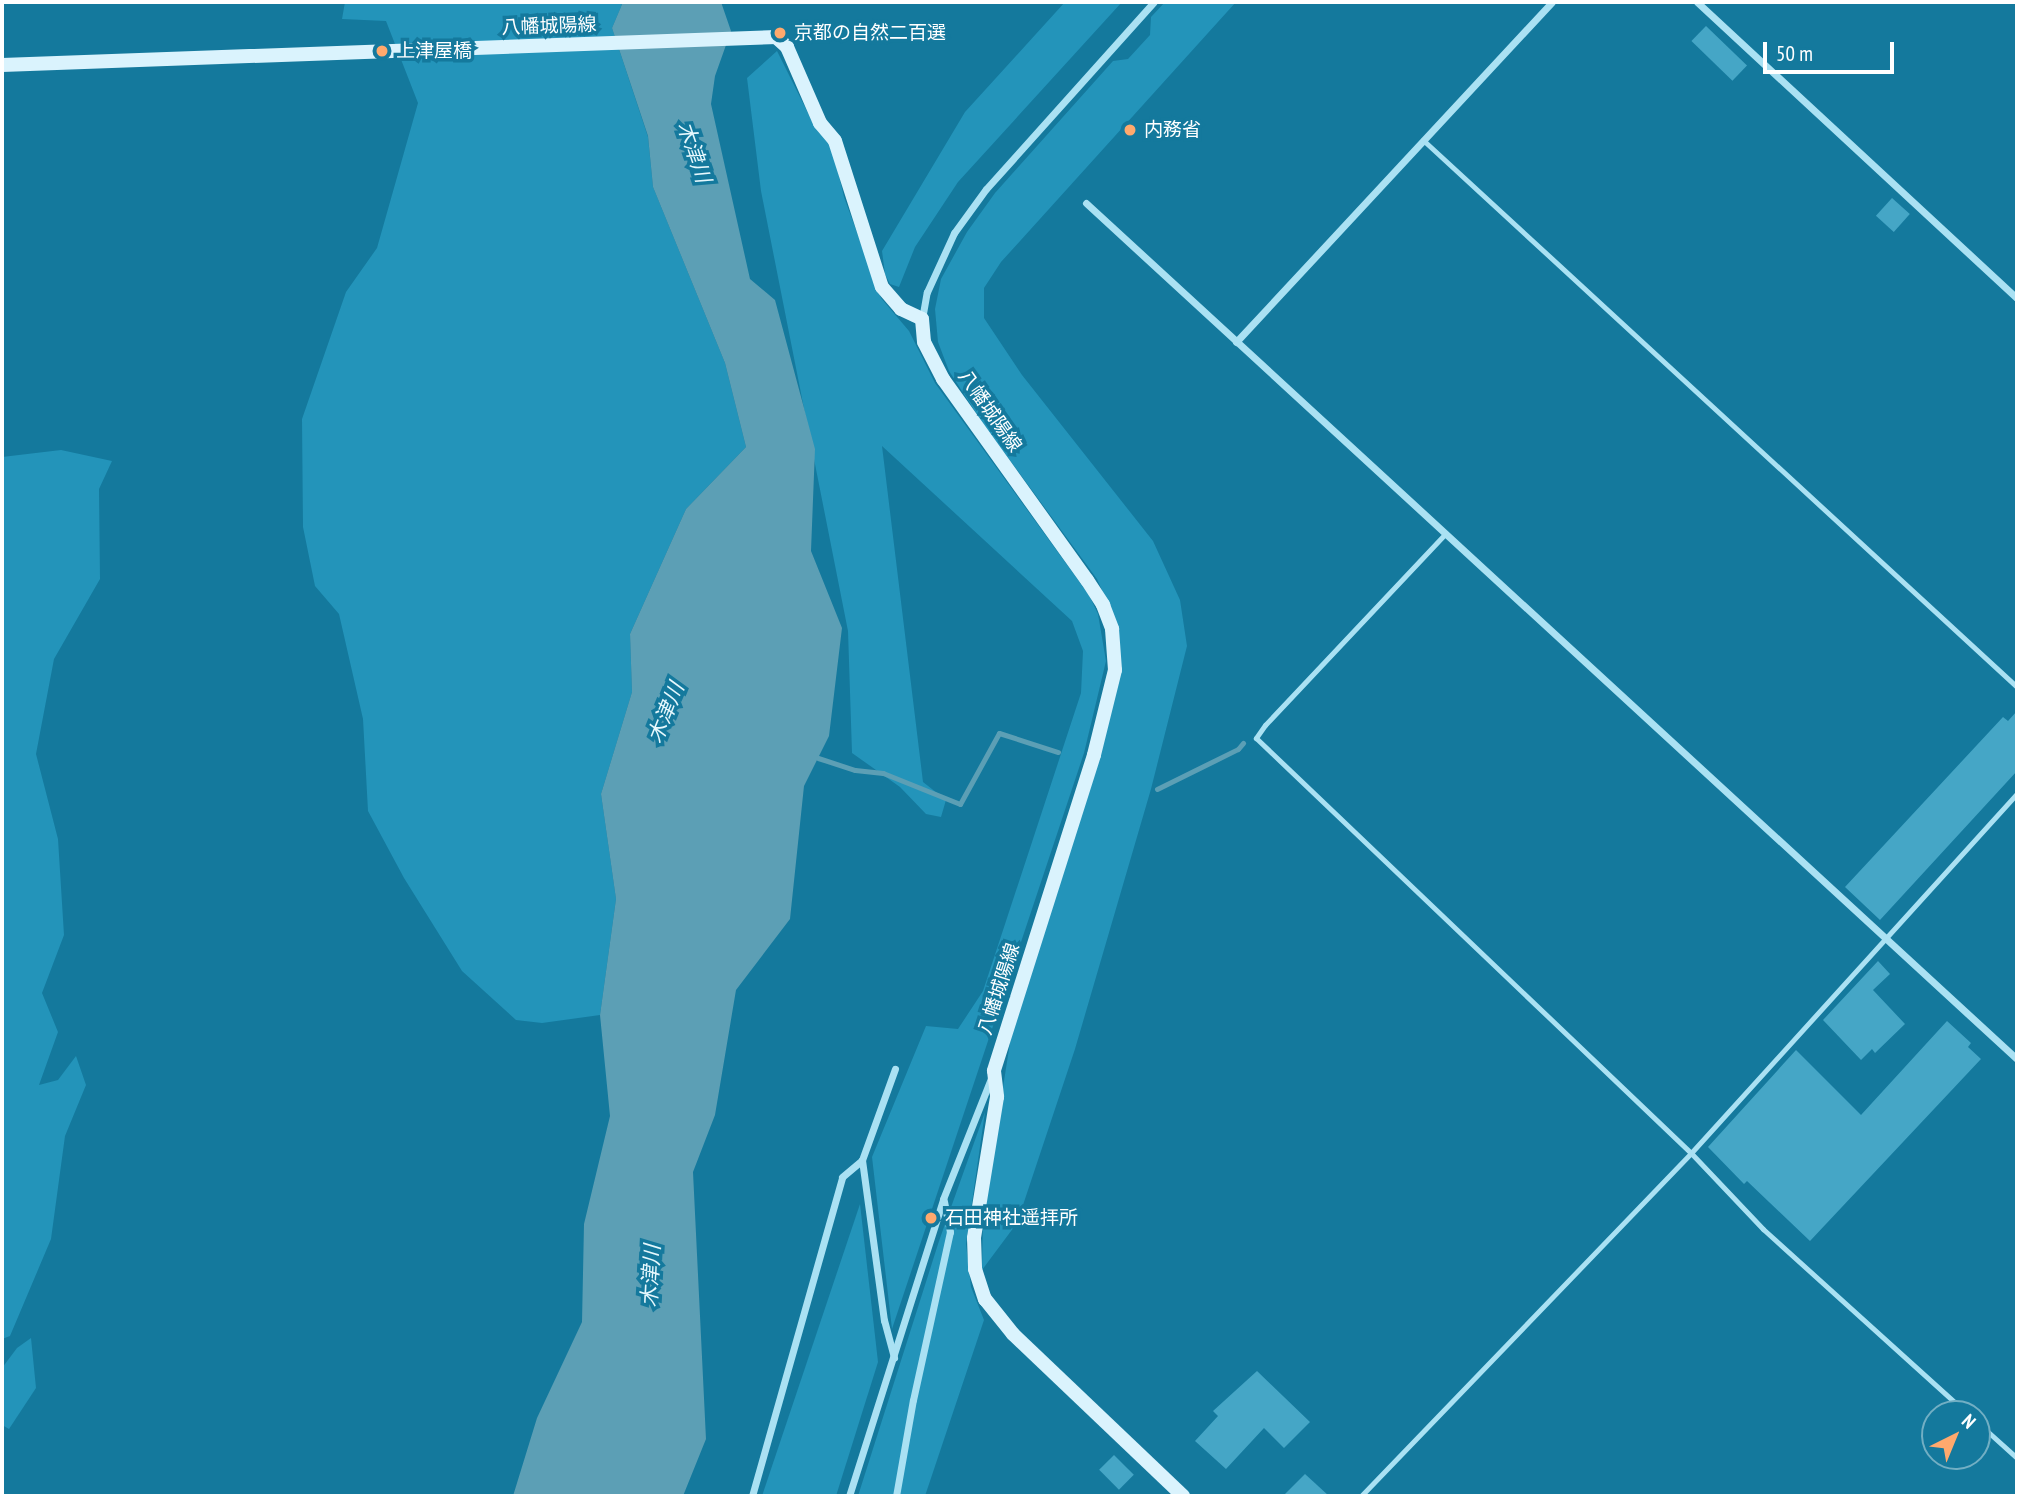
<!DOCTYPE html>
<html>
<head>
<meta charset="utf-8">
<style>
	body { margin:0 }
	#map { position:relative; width:2019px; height:1498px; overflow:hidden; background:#14799d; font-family:"PT Sans Narrow","Noto Sans JP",sans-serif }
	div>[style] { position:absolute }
	.green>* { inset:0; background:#2394ba }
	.water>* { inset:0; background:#5c9fb5 }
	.stream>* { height:5px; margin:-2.5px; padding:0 2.5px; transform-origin:2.5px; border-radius:2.5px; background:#5c9fb5 }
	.building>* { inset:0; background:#45a6c6; transform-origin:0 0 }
	.service>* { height:5px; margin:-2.5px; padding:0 2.5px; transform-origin:2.5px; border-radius:2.5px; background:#aae1f3 }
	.minor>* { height:7px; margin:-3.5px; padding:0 3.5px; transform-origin:3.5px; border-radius:3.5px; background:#aae1f3 }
	.secondary>* { height:14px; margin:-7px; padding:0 7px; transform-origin:7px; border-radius:7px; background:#daf3fd }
	.dots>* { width:19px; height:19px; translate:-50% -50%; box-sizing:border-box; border:4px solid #14799d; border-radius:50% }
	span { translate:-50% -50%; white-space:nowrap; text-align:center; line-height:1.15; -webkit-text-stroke:7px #14799d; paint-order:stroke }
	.street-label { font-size:19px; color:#fff }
	.poi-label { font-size:19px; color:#fff }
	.left { translate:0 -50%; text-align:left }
	.water-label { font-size:21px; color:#e6f8fd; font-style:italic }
	.frame { position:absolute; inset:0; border:4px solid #fff; pointer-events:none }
	.north { position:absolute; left:1921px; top:1400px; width:70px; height:70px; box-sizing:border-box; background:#14799d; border:2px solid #72afc4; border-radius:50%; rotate:43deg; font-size:19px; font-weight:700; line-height:28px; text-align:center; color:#fff }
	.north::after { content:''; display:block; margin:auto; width:24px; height:32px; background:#ffa96d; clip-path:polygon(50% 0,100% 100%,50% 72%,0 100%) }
	.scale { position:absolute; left:1763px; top:42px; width:131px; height:32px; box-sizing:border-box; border:4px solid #fff; border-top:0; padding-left:9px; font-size:21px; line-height:24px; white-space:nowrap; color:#fff; -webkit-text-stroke:5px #14799d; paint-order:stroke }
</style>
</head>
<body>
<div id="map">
	<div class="green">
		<i style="clip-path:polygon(345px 2px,623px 2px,612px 28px,648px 137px,653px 187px,725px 363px,746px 447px,686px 509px,630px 634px,632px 692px,601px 794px,616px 899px,600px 1015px,542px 1023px,516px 1020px,462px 971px,404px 878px,368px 811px,363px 719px,339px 614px,315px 586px,303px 527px,302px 419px,346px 292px,377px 248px,418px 103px,386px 21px,342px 19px)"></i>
		<i style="clip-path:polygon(1065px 2px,1122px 2px,958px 182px,915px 247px,899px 287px,890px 284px,885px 274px,882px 251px,965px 112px)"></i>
		<i style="clip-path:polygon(1165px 2px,1236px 2px,1001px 262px,984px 288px,984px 318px,1022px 375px,1153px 541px,1180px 600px,1187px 646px,1151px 789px,1075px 1049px,1017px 1223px,982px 1270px,983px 1215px,1012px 1030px,1099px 760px,1114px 617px,1097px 579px,982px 422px,949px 371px,938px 342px,935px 309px,941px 279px,967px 232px,995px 193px,1113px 61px,1128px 59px,1150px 35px,1151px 17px)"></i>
		<i style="clip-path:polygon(777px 51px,815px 127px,832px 146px,844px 197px,881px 298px,909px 331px,935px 383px,1089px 595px,1098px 614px,1106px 661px,1084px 753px,892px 1329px,872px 1157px,926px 1026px,958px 1029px,983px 991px,1081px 693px,1083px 651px,1072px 621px,882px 446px,923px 782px,946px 800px,941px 817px,926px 814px,900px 787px,852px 753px,848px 631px,761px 191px,747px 78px)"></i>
		<i style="clip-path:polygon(61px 450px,112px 461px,99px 489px,100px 579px,54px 659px,36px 754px,58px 839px,64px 935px,42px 993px,58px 1032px,39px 1085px,58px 1080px,76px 1056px,86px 1085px,65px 1136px,51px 1239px,10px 1336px,2px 1339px,2px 457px)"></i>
		<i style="clip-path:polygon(985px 1112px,966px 1244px,971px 1287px,984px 1320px,925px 1496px,858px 1496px,939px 1241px)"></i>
		<i style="clip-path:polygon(860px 1204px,878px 1362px,836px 1496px,762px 1496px)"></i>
		<i style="clip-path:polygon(31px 1338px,36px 1388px,9px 1429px,2px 1425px,2px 1368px,17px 1348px)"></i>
	</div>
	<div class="water">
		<i style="clip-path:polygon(623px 2px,721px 2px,731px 31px,715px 76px,711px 104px,750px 279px,775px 300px,815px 449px,811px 551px,842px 628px,829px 736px,804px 786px,790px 919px,736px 990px,715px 1115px,693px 1172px,706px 1439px,683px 1496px,513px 1496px,537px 1418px,582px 1322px,584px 1224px,610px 1116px,600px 1015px,616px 899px,601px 794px,632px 692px,630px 634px,686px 509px,746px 447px,725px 363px,653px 187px,648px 136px,612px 28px)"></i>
	</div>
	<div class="stream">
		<i style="left:818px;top:758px;width:39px;rotate:18deg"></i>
		<i style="left:855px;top:770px;width:28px;rotate:6deg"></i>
		<i style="left:883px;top:773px;width:83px;rotate:21.9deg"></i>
		<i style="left:960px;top:804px;width:81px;rotate:-61.2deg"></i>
		<i style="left:999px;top:733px;width:62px;rotate:17.9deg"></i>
		<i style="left:1157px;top:789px;width:90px;rotate:-26.3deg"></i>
		<i style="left:1238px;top:749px;width:8px;rotate:-50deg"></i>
	</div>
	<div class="building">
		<i style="left:1706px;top:26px;width:57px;height:21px;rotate:44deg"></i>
		<i style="left:1892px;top:198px;width:24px;height:24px;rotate:42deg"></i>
		<i style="clip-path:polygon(2017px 711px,2017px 771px,1880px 920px,1845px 887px,2003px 717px,2008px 721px)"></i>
		<i style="clip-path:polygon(1878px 961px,1890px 974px,1873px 990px,1905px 1024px,1875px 1053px,1872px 1049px,1861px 1060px,1823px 1020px)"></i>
		<i style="clip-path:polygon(1947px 1021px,1971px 1043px,1968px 1047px,1981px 1059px,1810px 1241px,1747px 1181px,1744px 1184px,1708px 1147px,1796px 1050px,1861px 1115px)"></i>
		<i style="clip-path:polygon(1257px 1371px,1310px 1422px,1284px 1448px,1264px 1428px,1226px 1469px,1195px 1441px,1218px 1416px,1213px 1411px)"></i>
		<i style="left:1114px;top:1455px;width:28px;height:21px;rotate:45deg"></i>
		<i style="clip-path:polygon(1305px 1474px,1329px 1496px,1283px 1496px)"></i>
	</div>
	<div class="service">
		<i style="left:1423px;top:140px;width:807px;rotate:42.64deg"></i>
		<i style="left:1445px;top:534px;width:262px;rotate:133.3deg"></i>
		<i style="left:1265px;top:725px;width:16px;rotate:125deg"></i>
		<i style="left:1256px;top:738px;width:601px;rotate:43.65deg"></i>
		<i style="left:1691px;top:1153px;width:105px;rotate:46.5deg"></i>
		<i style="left:1763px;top:1229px;width:276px;rotate:42.1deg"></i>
		<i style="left:1977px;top:1422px;width:54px;rotate:42deg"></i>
		<i style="left:1361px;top:1496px;width:476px;rotate:-46.1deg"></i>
		<i style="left:1691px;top:1153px;width:485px;rotate:-47.8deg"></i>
	</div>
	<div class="minor">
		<i style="left:1697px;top:2px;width:436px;rotate:42.8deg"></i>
		<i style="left:1086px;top:203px;width:1265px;rotate:42.6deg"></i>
		<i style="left:922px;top:319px;width:27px;rotate:-80deg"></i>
		<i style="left:927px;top:292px;width:65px;rotate:-65.4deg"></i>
		<i style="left:954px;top:233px;width:54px;rotate:-54deg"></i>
		<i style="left:986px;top:189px;width:251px;rotate:-48.1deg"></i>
		<i style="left:1236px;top:342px;width:464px;rotate:-47.1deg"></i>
		<i style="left:862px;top:1160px;width:162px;rotate:82.2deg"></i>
		<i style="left:884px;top:1320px;width:39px;rotate:75deg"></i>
		<i style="left:752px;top:1496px;width:331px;rotate:-74.2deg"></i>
		<i style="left:842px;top:1177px;width:26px;rotate:-40deg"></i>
		<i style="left:862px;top:1160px;width:97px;rotate:-70.1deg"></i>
		<i style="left:849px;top:1496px;width:312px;rotate:-72.4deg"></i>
		<i style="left:943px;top:1199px;width:132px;rotate:-68.3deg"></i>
		<i style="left:896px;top:1496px;width:97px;rotate:-80deg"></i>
		<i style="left:913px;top:1400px;width:172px;rotate:-77.6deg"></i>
		<i style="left:950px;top:1232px;width:31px;rotate:-101deg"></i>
	</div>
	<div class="secondary">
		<i style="left:2px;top:65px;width:775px;rotate:-2.07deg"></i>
		<i style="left:776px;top:37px;width:15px;rotate:42deg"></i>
		<i style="left:787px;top:47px;width:83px;rotate:66.5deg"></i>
		<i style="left:820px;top:123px;width:23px;rotate:50deg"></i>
		<i style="left:835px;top:141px;width:153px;rotate:72.2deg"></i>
		<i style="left:882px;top:287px;width:29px;rotate:49deg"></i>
		<i style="left:901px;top:309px;width:23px;rotate:25deg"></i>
		<i style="left:922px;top:319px;width:23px;rotate:85deg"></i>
		<i style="left:924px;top:342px;width:42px;rotate:62.8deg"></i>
		<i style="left:943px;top:379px;width:247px;rotate:54.4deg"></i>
		<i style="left:1087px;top:580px;width:30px;rotate:57deg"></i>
		<i style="left:1103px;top:605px;width:26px;rotate:69deg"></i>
		<i style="left:1112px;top:629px;width:41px;rotate:85.8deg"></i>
		<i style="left:1115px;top:670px;width:88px;rotate:103.9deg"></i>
		<i style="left:1094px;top:755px;width:331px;rotate:107.6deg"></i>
		<i style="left:994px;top:1071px;width:26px;rotate:83deg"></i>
		<i style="left:997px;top:1097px;width:143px;rotate:99.3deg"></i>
		<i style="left:974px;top:1238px;width:31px;rotate:88deg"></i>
		<i style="left:975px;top:1269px;width:32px;rotate:72deg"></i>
		<i style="left:985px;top:1299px;width:45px;rotate:51.3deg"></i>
		<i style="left:1013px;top:1334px;width:235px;rotate:43.6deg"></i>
	</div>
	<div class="dots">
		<i style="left:780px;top:33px;background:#ffa96d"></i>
		<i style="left:382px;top:51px;background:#ffa96d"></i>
		<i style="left:1130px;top:130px;background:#ffa96d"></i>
		<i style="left:931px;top:1218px;background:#ffa96d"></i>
	</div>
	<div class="street-label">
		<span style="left:549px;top:26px;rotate:-2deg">八幡城陽線</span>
		<span style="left:990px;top:411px;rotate:55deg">八幡城陽線</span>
		<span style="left:999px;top:989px;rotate:-72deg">八幡城陽線</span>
	</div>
	<div class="poi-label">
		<span class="left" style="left:794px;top:33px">京都の自然二百選</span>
		<span class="left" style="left:396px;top:51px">上津屋橋</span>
		<span class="left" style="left:1144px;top:130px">内務省</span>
		<span class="left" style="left:945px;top:1218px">石田神社遥拝所</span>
	</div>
	<div class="water-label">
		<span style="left:694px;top:152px;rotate:71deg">木津川</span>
		<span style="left:666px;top:713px;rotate:-68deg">木津川</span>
		<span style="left:651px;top:1276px;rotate:-87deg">木津川</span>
	</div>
	<div class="frame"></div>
	<div class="north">N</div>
	<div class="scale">50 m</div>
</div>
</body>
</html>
